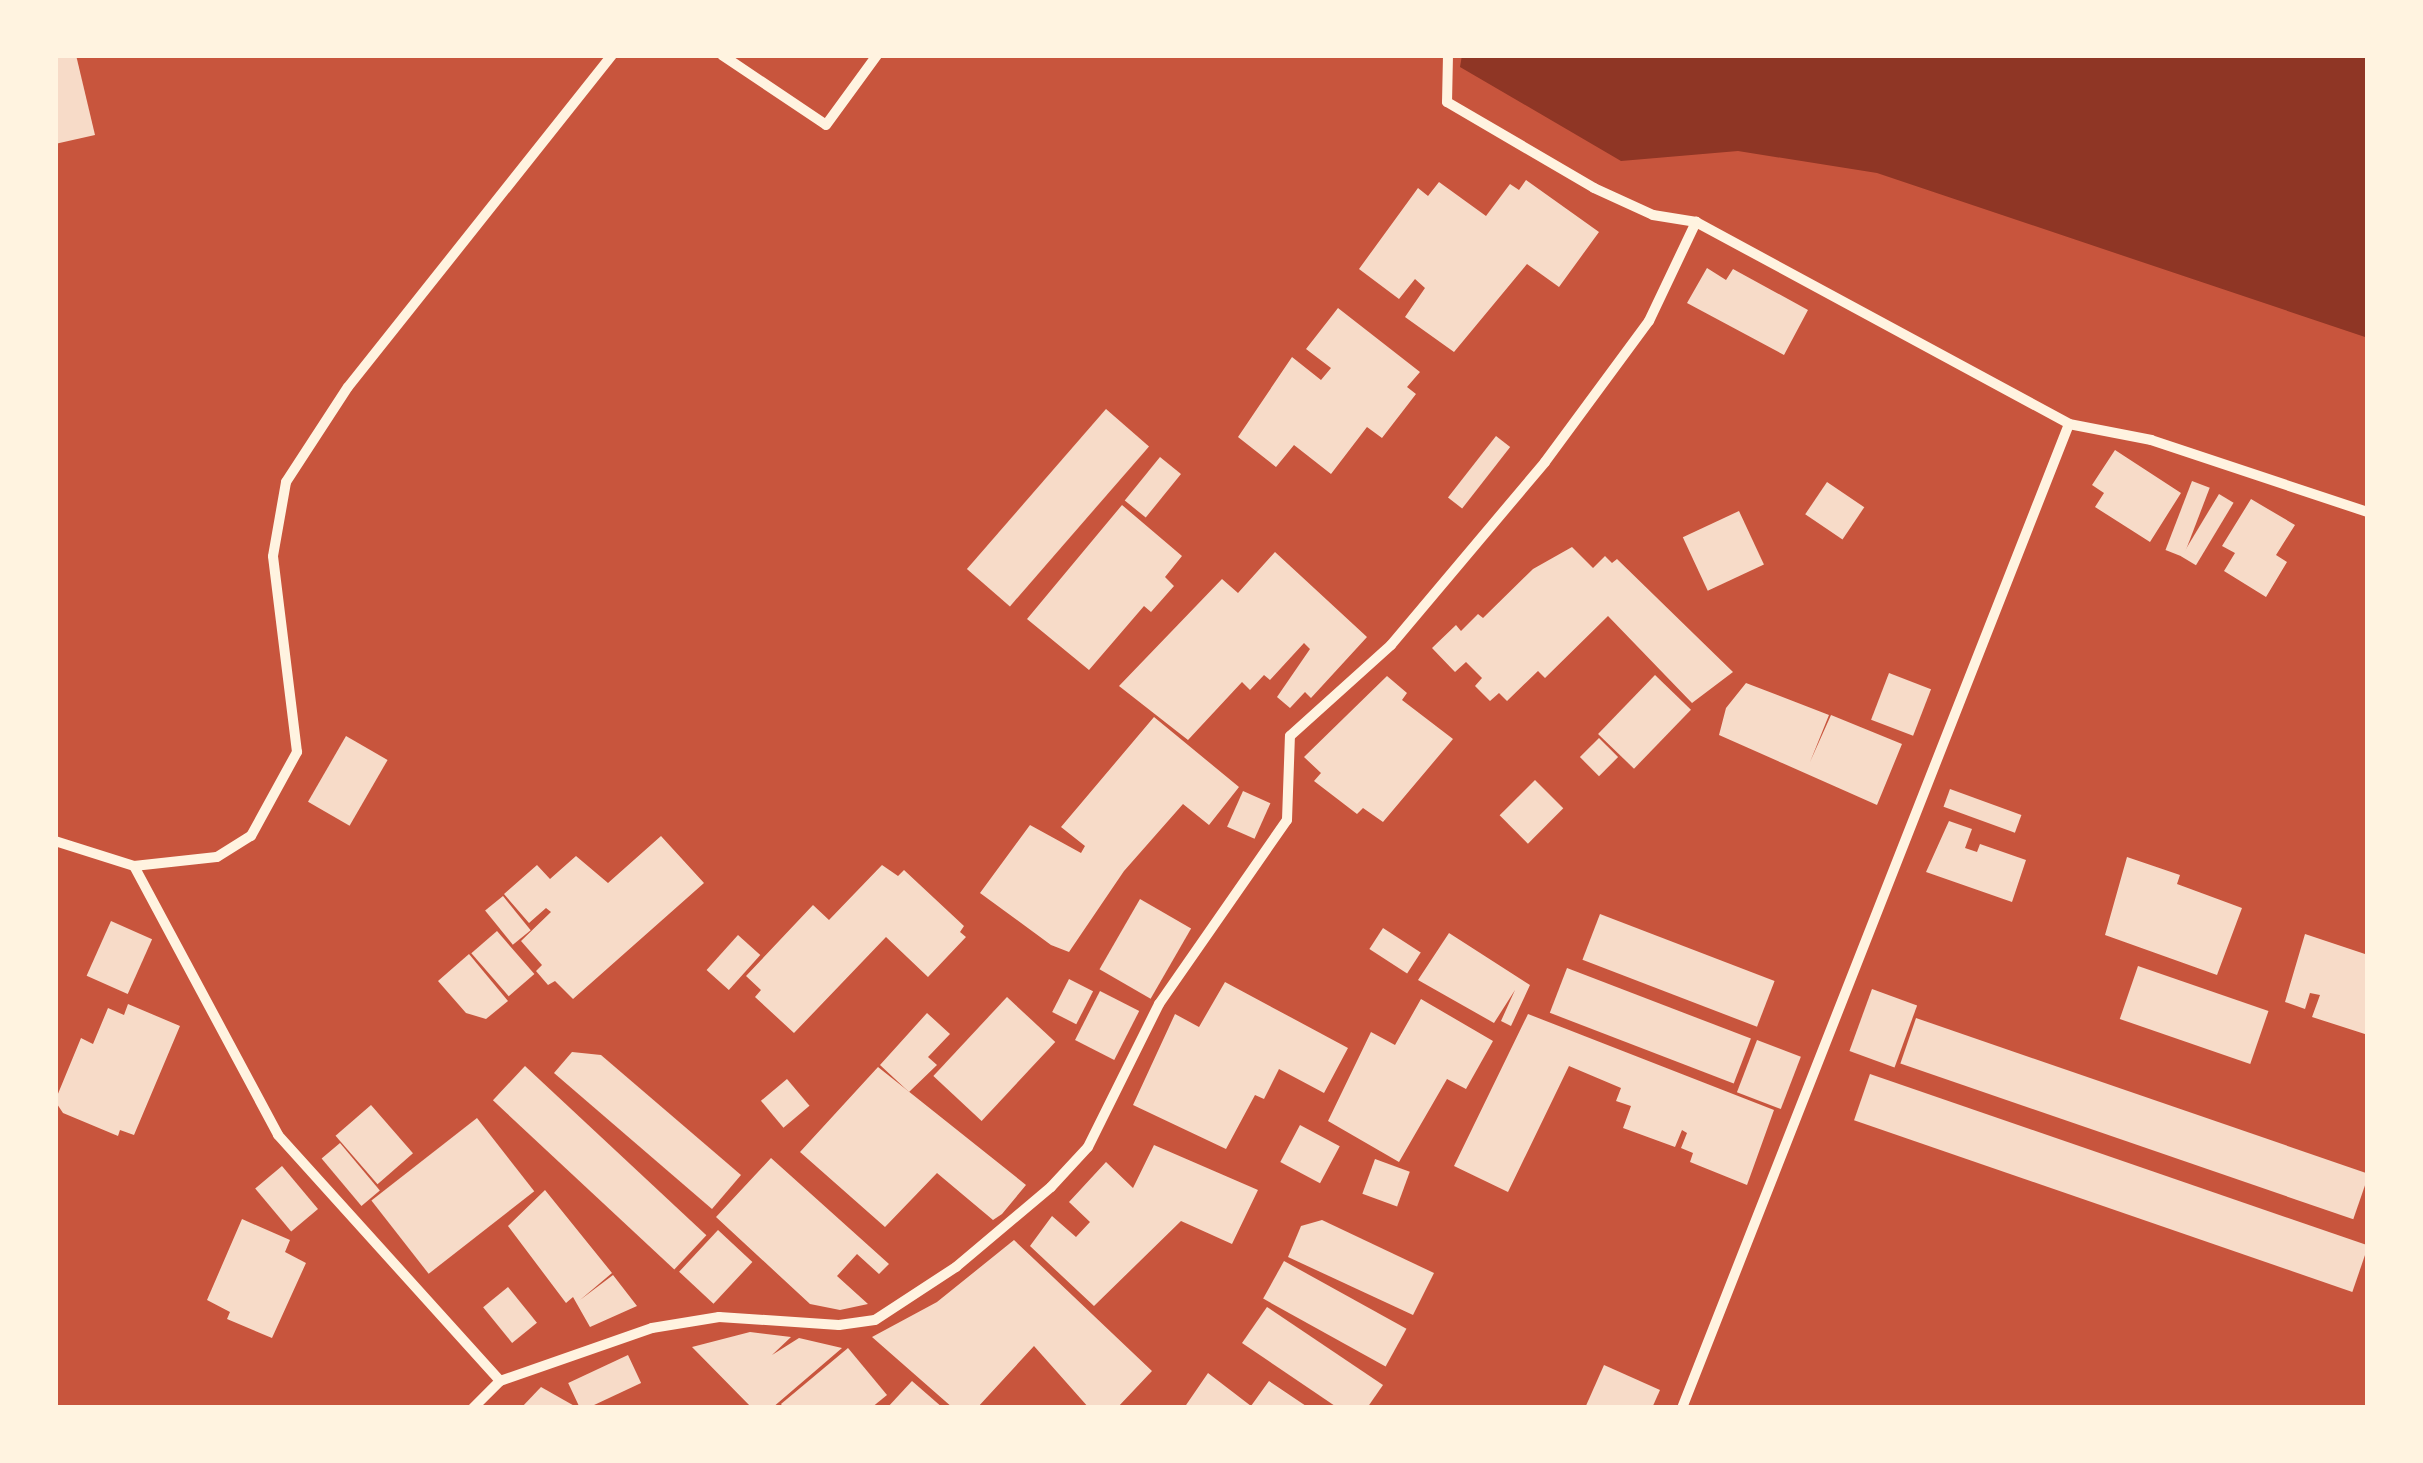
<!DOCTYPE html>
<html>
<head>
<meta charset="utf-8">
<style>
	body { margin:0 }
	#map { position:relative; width:2423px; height:1463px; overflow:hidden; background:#c8553d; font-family:"Exo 2",sans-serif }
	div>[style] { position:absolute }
	.water>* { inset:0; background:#8f3625 }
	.building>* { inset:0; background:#f7dbc8; transform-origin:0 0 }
	.minor>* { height:10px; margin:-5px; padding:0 5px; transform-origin:5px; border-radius:5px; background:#fff3e0 }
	span { translate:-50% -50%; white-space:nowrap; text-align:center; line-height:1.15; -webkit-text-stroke:10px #fff3e0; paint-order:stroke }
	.frame { position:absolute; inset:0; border:58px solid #fff3e0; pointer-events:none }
</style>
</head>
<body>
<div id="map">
	<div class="water">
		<i style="clip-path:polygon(1462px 55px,2368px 55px,2368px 338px,1877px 173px,1738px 151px,1621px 161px,1460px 67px)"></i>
	</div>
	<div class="building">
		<i style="clip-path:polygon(55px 55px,76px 55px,95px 135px,55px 144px)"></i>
		<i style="clip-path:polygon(1526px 180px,1599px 232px,1559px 287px,1527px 264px,1454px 352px,1405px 317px,1425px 288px,1415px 279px,1399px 299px,1359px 269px,1418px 188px,1428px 196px,1439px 182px,1486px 216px,1510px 184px,1519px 190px)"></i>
		<i style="clip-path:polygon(1707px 268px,1726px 280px,1733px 269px,1808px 310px,1784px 355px,1687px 303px)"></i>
		<i style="clip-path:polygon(1338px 308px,1420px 372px,1407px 387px,1416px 394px,1382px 438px,1367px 427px,1331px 474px,1294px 445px,1276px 467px,1238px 437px,1292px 357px,1321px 380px,1331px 368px,1306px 349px)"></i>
		<i style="left:1106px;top:409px;width:57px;height:212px;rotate:41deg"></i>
		<i style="left:1496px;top:436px;width:18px;height:78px;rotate:38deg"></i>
		<i style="clip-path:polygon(2115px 450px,2181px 493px,2150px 542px,2095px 507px,2104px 493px,2092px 485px)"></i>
		<i style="left:1160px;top:457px;width:27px;height:56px;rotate:39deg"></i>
		<i style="left:2192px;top:481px;width:19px;height:74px;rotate:21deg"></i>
		<i style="left:1827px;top:482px;width:45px;height:39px;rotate:34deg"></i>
		<i style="left:2219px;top:494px;width:17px;height:73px;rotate:31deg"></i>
		<i style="clip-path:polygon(2251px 499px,2295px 525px,2276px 555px,2287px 562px,2266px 597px,2224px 571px,2235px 553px,2222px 546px)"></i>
		<i style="clip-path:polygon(1122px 505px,1182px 556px,1165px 577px,1174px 586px,1151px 612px,1144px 606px,1089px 670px,1027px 619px)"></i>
		<i style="left:1739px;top:511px;width:59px;height:62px;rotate:65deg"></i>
		<i style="clip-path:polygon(1572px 547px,1593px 568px,1605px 556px,1612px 563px,1617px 559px,1733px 672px,1692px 703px,1608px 616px,1545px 678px,1538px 671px,1507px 701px,1499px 693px,1490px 701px,1475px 686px,1482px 678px,1466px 662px,1455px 672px,1432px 648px,1456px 625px,1461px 631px,1478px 614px,1483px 618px,1533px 569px)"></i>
		<i style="clip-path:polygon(1275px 552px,1367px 637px,1311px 698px,1305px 692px,1290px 708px,1277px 697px,1310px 649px,1304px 643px,1270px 680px,1264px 675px,1250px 690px,1242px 682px,1188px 740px,1119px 686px,1222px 579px,1238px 593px)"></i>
		<i style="left:1889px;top:673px;width:45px;height:50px;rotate:21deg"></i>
		<i style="left:1655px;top:675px;width:50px;height:82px;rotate:44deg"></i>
		<i style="clip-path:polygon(1387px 676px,1407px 693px,1402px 700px,1453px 739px,1383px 822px,1363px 808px,1357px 814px,1314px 781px,1321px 773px,1304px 757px)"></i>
		<i style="clip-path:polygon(1746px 683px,1829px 715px,1810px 762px,1831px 715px,1902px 744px,1877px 805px,1719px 735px,1726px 708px)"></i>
		<i style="clip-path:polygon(1154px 717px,1239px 787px,1209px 825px,1183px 804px,1124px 871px,1069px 952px,1051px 945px,980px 893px,1030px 825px,1081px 853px,1085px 846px,1061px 827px)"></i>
		<i style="left:346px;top:736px;width:48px;height:76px;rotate:30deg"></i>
		<i style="left:1599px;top:738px;width:27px;height:27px;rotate:45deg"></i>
		<i style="left:1535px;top:780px;width:40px;height:50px;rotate:45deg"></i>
		<i style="left:1950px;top:789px;width:76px;height:19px;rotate:20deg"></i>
		<i style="left:1243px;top:791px;width:30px;height:39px;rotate:24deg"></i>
		<i style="clip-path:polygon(1949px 821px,1972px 829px,1965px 848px,1977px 852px,1980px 844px,2026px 860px,2012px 902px,1926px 872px)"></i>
		<i style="clip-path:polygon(661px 836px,704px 883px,573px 999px,555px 981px,548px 985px,536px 971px,542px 965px,521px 941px,551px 912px,546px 908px,529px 923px,504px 894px,537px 865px,550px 879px,576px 856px,608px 883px)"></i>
		<i style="clip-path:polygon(2127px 857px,2180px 875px,2177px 884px,2242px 908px,2217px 975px,2105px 935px)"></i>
		<i style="clip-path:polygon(882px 865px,898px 876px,904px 870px,964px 926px,960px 932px,966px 937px,928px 977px,886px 937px,794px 1033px,755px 997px,761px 990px,746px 976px,813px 905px,829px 920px)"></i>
		<i style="left:503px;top:896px;width:44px;height:23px;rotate:51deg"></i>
		<i style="left:1140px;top:899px;width:59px;height:81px;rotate:30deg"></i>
		<i style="left:1600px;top:914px;width:187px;height:49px;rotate:21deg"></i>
		<i style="left:111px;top:921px;width:45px;height:60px;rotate:24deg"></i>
		<i style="left:1383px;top:928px;width:45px;height:25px;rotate:33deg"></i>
		<i style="left:497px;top:931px;width:57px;height:34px;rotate:49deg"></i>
		<i style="clip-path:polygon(1449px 933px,1530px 985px,1511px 1026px,1501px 1021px,1515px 990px,1494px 1023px,1418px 980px)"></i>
		<i style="clip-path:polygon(2305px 934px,2368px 955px,2368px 1035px,2312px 1017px,2320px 995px,2310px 993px,2305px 1009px,2285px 1002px)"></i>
		<i style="left:738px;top:935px;width:30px;height:47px;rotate:42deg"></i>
		<i style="clip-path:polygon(469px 954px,508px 1001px,486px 1019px,466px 1013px,438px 981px)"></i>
		<i style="left:2138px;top:966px;width:138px;height:56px;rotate:19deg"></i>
		<i style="left:1567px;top:968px;width:197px;height:48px;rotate:21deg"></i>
		<i style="left:1069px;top:979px;width:27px;height:37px;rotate:27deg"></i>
		<i style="clip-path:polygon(1225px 982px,1348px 1048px,1324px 1093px,1279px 1069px,1264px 1099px,1255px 1095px,1226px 1149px,1133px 1105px,1175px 1014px,1199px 1027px)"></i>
		<i style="left:1872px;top:989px;width:48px;height:66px;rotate:20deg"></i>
		<i style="left:1100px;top:991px;width:44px;height:55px;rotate:27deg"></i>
		<i style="left:1007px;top:997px;width:66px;height:108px;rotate:43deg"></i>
		<i style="clip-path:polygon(1421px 999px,1493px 1041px,1466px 1089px,1447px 1079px,1399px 1162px,1328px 1121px,1371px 1032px,1395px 1045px)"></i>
		<i style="clip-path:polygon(128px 1004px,180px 1026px,134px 1135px,120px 1130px,118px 1136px,63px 1113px,55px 1101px,81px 1038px,93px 1044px,108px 1008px,124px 1015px)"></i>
		<i style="clip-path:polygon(927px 1013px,950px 1034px,928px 1057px,937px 1065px,909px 1092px,880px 1065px)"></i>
		<i style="clip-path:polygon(1528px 1014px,1774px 1110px,1747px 1185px,1690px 1162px,1693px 1153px,1681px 1148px,1687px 1133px,1682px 1130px,1675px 1147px,1623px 1128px,1631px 1106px,1616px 1101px,1621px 1088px,1569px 1066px,1508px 1192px,1454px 1166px)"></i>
		<i style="left:1916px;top:1018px;width:479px;height:48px;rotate:19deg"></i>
		<i style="left:1757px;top:1040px;width:47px;height:56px;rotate:21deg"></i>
		<i style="clip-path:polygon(572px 1052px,601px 1055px,741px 1175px,712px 1209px,554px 1073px)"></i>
		<i style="left:525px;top:1066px;width:248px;height:47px;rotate:43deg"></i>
		<i style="clip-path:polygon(878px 1067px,1026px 1185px,1002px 1214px,993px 1220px,937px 1173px,885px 1227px,800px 1152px)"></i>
		<i style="left:1870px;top:1074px;width:527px;height:49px;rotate:19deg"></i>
		<i style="left:787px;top:1079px;width:35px;height:34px;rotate:50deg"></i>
		<i style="left:371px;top:1105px;width:64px;height:47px;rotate:49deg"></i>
		<i style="left:477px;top:1118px;width:93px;height:134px;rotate:52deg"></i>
		<i style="left:1300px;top:1125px;width:45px;height:42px;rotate:28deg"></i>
		<i style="left:340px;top:1143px;width:62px;height:24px;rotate:50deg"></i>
		<i style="clip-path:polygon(1154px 1145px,1258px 1190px,1232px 1244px,1181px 1221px,1094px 1306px,1030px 1246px,1052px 1216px,1076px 1237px,1090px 1222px,1069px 1202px,1106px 1162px,1133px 1188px)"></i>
		<i style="clip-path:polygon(771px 1158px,889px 1264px,879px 1274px,857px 1254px,837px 1276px,868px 1304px,840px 1310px,810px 1304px,716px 1217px)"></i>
		<i style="left:1375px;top:1159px;width:37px;height:37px;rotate:20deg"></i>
		<i style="left:282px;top:1166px;width:56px;height:35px;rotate:50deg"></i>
		<i style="clip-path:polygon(545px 1190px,612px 1273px,580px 1300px,613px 1275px,637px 1306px,590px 1327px,573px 1297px,566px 1303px,508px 1226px)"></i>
		<i style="clip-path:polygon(242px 1219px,290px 1240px,285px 1252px,306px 1263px,272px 1338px,227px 1319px,230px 1312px,207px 1300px)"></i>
		<i style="clip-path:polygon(1322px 1220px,1434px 1273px,1413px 1315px,1288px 1257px,1301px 1226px)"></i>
		<i style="left:718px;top:1230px;width:47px;height:57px;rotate:43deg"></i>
		<i style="clip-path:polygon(1014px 1240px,1152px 1371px,1117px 1408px,1089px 1408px,1034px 1346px,977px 1408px,953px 1408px,872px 1337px,937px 1302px)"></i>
		<i style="left:1284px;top:1261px;width:140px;height:43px;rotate:29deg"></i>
		<i style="left:508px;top:1287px;width:46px;height:32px;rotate:51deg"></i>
		<i style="clip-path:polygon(1267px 1307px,1383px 1385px,1367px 1408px,1338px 1408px,1242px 1343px)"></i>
		<i style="clip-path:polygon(750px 1332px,791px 1337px,772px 1355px,799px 1338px,842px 1348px,772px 1408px,752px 1408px,692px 1347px)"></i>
		<i style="clip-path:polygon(848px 1348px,887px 1395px,871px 1408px,784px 1408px,781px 1404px)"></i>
		<i style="left:628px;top:1355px;width:31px;height:66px;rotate:65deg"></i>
		<i style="clip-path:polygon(1604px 1365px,1660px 1390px,1652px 1408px,1585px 1408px)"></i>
		<i style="clip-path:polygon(1208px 1373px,1251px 1406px,1269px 1381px,1309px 1408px,1184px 1408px)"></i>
		<i style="clip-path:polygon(912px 1381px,943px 1408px,887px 1408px)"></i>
		<i style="clip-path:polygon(541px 1387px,578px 1408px,521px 1408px)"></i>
	</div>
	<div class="minor">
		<i style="left:722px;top:55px;width:125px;rotate:33.9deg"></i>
		<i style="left:826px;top:125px;width:87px;rotate:-53.9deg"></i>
		<i style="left:1448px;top:55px;width:47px;rotate:91.2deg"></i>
		<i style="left:1447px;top:102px;width:170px;rotate:30.3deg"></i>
		<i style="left:1594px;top:188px;width:65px;rotate:24.6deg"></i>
		<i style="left:1653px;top:215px;width:44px;rotate:9.2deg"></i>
		<i style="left:1696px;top:222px;width:424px;rotate:28.4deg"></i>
		<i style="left:2069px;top:424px;width:84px;rotate:11deg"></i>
		<i style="left:2151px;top:440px;width:229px;rotate:18.4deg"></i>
		<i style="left:55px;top:841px;width:83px;rotate:17.6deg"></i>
		<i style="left:134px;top:866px;width:83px;rotate:-6.2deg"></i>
		<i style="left:217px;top:857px;width:40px;rotate:-32deg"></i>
		<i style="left:251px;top:836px;width:96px;rotate:-61.3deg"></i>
		<i style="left:297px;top:752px;width:197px;rotate:-97deg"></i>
		<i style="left:273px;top:556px;width:75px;rotate:-80deg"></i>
		<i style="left:286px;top:482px;width:113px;rotate:-56.9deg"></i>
		<i style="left:348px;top:387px;width:424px;rotate:-51.5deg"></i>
		<i style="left:134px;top:866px;width:305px;rotate:61.8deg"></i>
		<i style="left:278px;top:1135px;width:331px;rotate:47.9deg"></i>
		<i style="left:473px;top:1408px;width:38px;rotate:-45deg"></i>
		<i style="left:500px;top:1381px;width:161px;rotate:-19.2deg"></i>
		<i style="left:652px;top:1328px;width:68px;rotate:-9.3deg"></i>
		<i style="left:719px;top:1317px;width:120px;rotate:3.8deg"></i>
		<i style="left:839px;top:1325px;width:36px;rotate:-8deg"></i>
		<i style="left:875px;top:1320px;width:97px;rotate:-33.2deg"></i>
		<i style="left:956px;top:1267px;width:124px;rotate:-40.1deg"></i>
		<i style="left:1051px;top:1187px;width:54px;rotate:-47.2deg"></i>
		<i style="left:1088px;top:1147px;width:160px;rotate:-63.6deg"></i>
		<i style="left:1159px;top:1004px;width:224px;rotate:-55.2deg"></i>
		<i style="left:1287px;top:820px;width:84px;rotate:-88deg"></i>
		<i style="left:1290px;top:736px;width:136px;rotate:-42deg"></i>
		<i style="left:1391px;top:645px;width:239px;rotate:-49.9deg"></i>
		<i style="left:1545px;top:462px;width:175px;rotate:-53.6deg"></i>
		<i style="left:1649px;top:321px;width:110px;rotate:-64.6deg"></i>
		<i style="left:1682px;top:1408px;width:1057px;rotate:-68.53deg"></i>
	</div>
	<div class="frame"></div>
</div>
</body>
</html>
